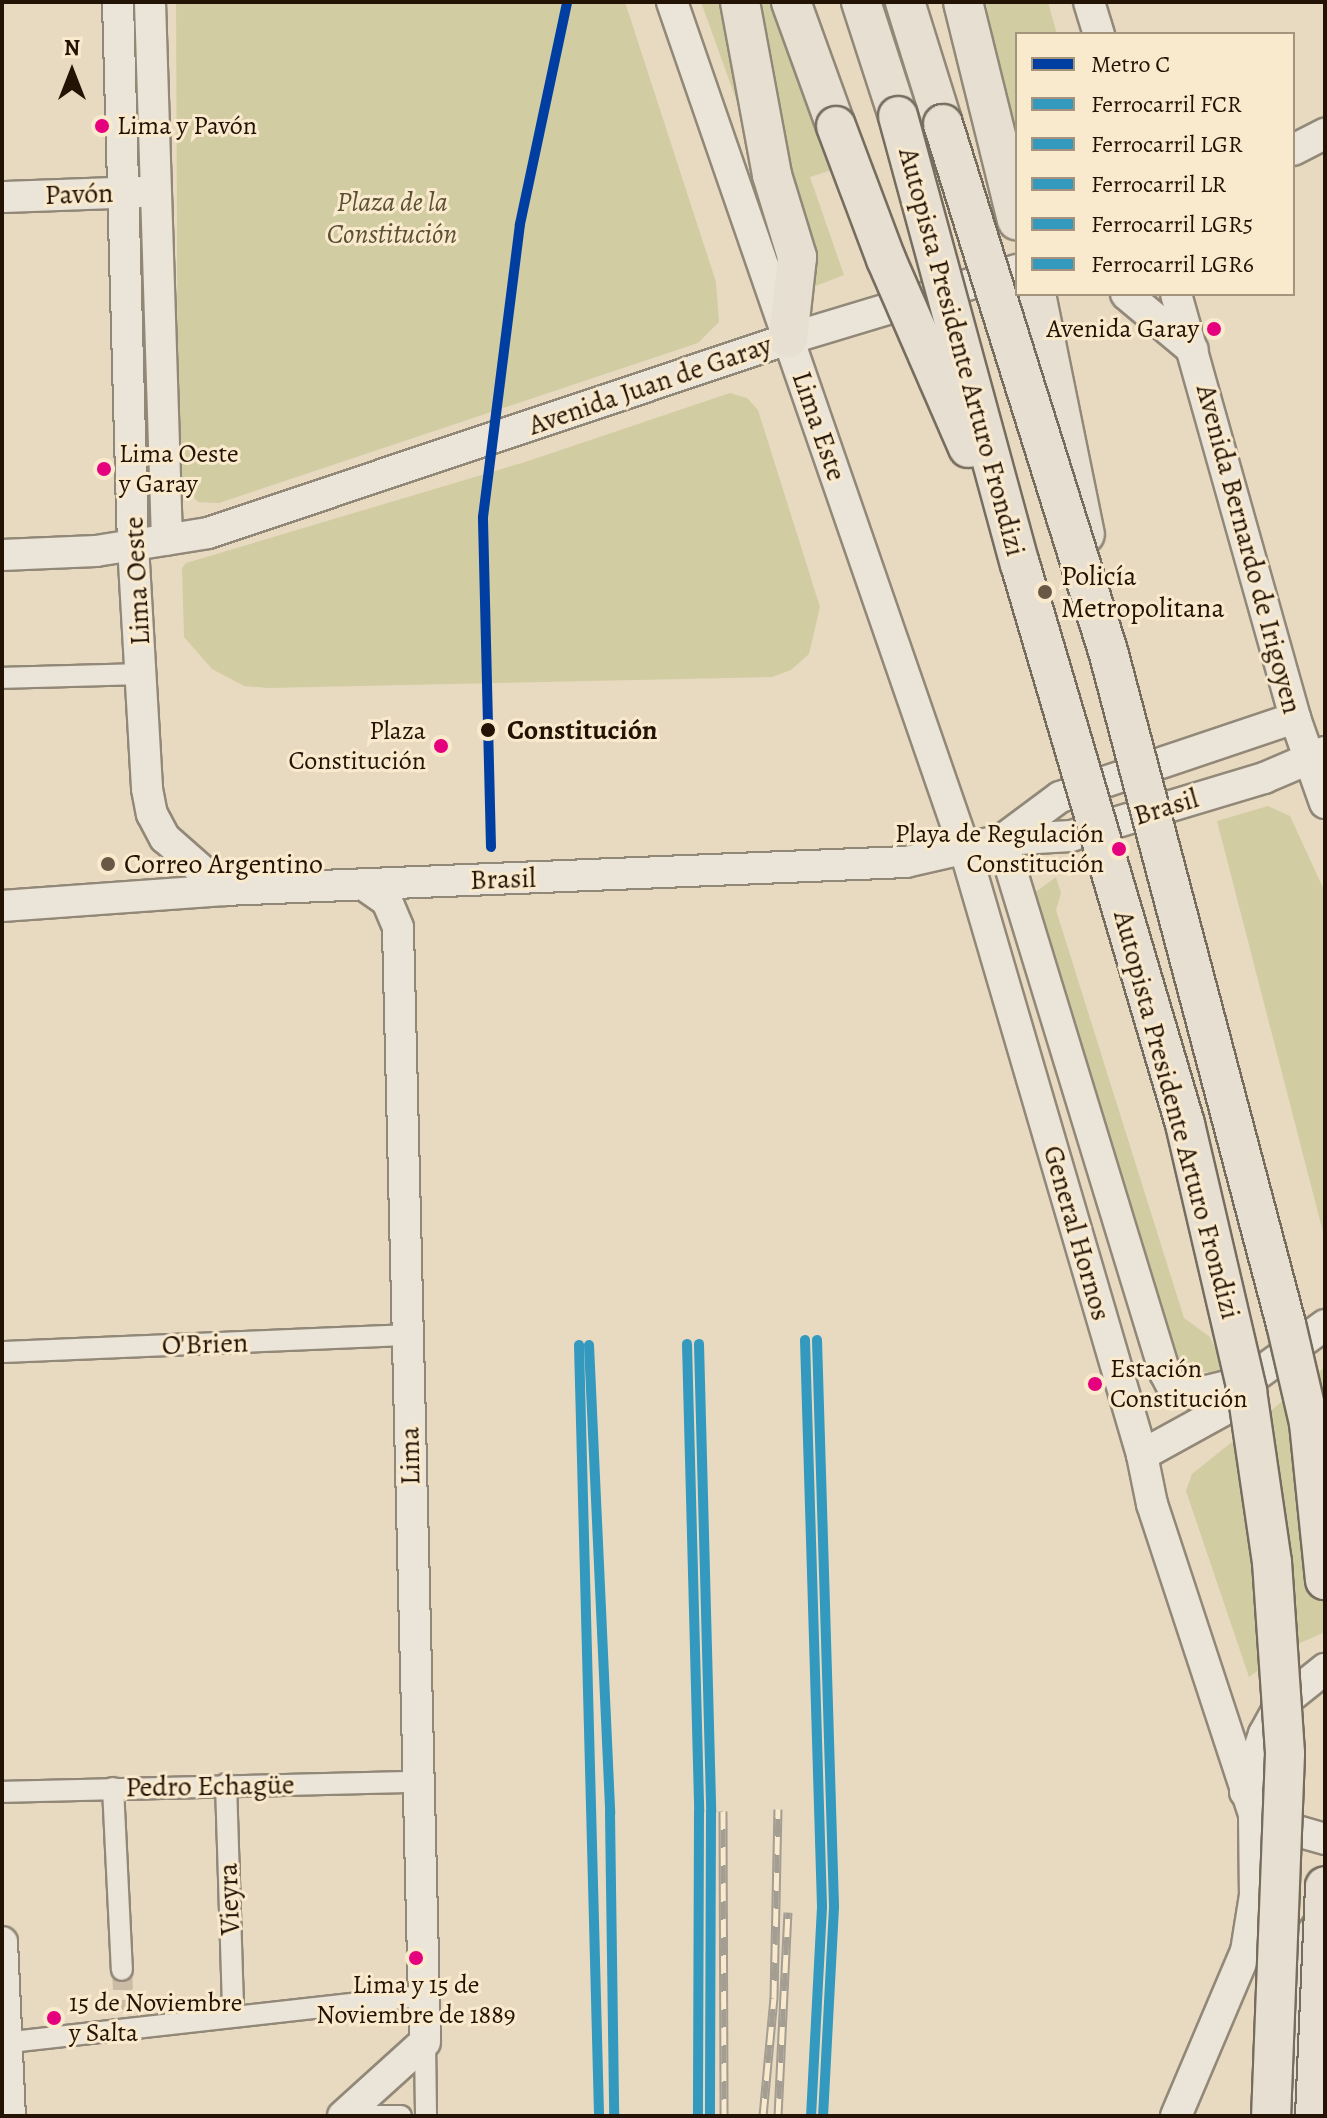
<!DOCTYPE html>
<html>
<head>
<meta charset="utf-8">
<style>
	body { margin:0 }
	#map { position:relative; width:1327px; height:2118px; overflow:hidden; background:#e8dac1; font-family:Alegreya,serif }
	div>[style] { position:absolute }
	.green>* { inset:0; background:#d2cca3 }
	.street-tunnel>* { height:20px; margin-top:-10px; transform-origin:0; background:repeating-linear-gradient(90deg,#cabca5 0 20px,transparent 0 30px) }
	.roads { filter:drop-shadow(2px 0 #928878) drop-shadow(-2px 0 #928878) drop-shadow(0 2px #928878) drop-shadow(0 -2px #928878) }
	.street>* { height:20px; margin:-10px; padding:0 10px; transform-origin:10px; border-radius:10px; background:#ebe4d8 }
	.secondary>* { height:30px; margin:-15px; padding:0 15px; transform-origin:15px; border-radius:15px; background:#ebe4d8 }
	.highway>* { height:38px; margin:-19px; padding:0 19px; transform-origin:19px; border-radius:19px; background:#e7dfd1 }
	.rail>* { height:9px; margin-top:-4.5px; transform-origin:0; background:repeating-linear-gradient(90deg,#faeacd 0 18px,#a39d92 0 36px); box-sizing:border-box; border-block:2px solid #a39d92 }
	.bridges { filter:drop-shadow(2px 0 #766d5f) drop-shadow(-2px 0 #766d5f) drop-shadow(0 2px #766d5f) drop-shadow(0 -2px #766d5f) }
	.highway-bridge>* { height:38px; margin:-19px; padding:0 19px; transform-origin:19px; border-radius:19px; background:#e7dfd1 }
	.rail-1>* { height:10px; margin:-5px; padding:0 5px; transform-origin:5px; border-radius:5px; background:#3399bf }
	.rail-2>* { height:10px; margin:-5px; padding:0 5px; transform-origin:5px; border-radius:5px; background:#3399bf }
	.rail-3>* { height:10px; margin:-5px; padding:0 5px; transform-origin:5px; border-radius:5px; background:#3399bf }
	.rail-4>* { height:10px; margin:-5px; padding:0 5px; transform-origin:5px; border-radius:5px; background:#3399bf }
	.rail-5>* { height:10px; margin:-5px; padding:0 5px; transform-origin:5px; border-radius:5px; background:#3399bf }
	.metro-1>* { height:10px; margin:-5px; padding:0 5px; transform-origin:5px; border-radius:5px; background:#003ea1 }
	.dots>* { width:22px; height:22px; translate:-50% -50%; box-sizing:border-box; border:4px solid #faeacd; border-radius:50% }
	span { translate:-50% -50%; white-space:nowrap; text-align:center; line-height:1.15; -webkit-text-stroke:6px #faeacd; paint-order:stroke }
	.bus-label { font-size:26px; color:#231305 }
	.left { translate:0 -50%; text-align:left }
	.right { translate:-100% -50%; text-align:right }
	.street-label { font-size:28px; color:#231305 }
	.park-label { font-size:28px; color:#5a5034; font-style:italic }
	.poi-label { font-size:28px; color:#231305 }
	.stop-label { font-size:28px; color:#231305; font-weight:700 }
	.frame { position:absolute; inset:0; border:4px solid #231305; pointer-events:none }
	.legend { position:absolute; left:1015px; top:32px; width:280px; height:264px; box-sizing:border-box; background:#faeacd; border:2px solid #a4947d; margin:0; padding:10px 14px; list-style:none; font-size:24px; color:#231305 }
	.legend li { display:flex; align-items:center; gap:16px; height:40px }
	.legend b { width:40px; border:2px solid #a4947d }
	.north { position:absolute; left:32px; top:32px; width:80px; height:80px; -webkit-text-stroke:6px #faeacd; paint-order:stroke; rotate:0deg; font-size:22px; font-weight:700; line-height:32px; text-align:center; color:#231305 }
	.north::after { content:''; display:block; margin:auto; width:28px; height:36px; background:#231305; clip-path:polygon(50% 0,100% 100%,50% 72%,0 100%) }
</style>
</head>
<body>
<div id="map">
	<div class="green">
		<i style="clip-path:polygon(176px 2px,625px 2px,716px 282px,719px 322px,698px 343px,219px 503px,198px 502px,185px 487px,178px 463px)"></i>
		<i style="clip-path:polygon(701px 2px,732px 2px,760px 166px)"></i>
		<i style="clip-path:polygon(747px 2px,784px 2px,841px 167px,810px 177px,844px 275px,816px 286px,805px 271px)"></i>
		<i style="clip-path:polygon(986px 2px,1048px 2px,1057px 34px,1017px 34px,1017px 162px)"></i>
		<i style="clip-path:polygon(730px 393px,747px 398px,758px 410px,820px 607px,809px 654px,791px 670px,772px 677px,268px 688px,244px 686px,212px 669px,184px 637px,182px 568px,186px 563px,525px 462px)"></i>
		<i style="clip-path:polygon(1268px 806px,1290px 816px,1325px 892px,1325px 1240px,1217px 821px)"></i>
		<i style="clip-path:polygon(1056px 877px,1061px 893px,1056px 910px,1184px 1318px,1210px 1337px,1224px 1369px,1214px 1373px,1187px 1370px,1172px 1350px,1032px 904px,1034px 893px)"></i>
		<i style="clip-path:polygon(1325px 1367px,1325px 1632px,1291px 1647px,1249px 1677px,1186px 1491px,1192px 1474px)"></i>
	</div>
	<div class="street-tunnel">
		<i style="left:122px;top:1970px;width:40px;rotate:87.1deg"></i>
	</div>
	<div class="roads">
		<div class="street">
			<i style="left:2px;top:678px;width:140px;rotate:-1.6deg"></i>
			<i style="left:2px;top:1352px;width:405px;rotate:-2.4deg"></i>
			<i style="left:226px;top:1784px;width:229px;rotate:88.2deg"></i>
			<i style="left:113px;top:1788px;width:182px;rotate:87.2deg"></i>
			<i style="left:2px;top:1792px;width:416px;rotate:-1.4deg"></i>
			<i style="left:425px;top:2042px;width:74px;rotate:89.2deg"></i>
			<i style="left:2px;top:2043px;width:424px;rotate:-6.4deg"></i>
			<i style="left:371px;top:2116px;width:30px"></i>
		</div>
		<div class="secondary">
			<i style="left:118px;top:2px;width:543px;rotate:88.42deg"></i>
			<i style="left:133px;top:545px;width:244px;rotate:86.7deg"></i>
			<i style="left:147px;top:789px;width:25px;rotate:79deg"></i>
			<i style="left:152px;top:814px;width:27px;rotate:62deg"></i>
			<i style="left:165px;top:838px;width:79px;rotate:41.4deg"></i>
			<i style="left:150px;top:2px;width:538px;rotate:88.19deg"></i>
			<i style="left:672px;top:2px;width:897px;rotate:70.94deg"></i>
			<i style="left:965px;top:850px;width:630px;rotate:73.69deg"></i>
			<i style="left:1142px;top:1455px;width:50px;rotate:78.5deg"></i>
			<i style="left:1152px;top:1504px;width:327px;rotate:71.8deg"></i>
			<i style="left:1254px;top:1815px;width:80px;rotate:89.3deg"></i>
			<i style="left:1255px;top:1895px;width:57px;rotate:99.1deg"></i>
			<i style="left:1246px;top:1951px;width:179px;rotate:113deg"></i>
			<i style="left:1089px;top:2px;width:34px;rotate:73deg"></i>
			<i style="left:1293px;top:150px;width:36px;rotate:-27deg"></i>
			<i style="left:2px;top:197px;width:138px;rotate:-2.1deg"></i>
			<i style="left:1126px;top:294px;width:87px;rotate:39.9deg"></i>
			<i style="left:1176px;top:294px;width:440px;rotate:74.3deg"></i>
			<i style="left:1295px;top:718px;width:90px;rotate:70.6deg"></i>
			<i style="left:2px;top:555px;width:94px;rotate:-2.4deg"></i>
			<i style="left:96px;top:551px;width:113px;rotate:-9.1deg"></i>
			<i style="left:208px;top:533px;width:612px;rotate:-18.49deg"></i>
			<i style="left:788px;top:339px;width:239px;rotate:-16.8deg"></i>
			<i style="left:1002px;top:840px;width:557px;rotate:73deg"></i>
			<i style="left:1165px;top:1373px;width:15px;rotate:62deg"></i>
			<i style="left:1172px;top:1386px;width:23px;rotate:20deg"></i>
			<i style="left:1194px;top:1394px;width:56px;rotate:-13.5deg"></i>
			<i style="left:1002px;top:840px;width:72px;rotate:-36.6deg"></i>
			<i style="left:1060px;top:797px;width:248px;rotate:-18.6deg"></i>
			<i style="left:2px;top:906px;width:223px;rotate:-4.1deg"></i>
			<i style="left:224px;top:890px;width:683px;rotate:-2.35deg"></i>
			<i style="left:906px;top:862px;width:98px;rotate:-12.9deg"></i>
			<i style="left:1002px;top:840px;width:69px;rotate:-3.3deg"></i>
			<i style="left:1071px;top:836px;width:202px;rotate:-16.7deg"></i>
			<i style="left:1264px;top:778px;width:66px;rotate:-23.1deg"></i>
			<i style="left:1142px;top:1455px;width:102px;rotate:-28.8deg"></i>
			<i style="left:1231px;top:1406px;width:30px;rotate:-56deg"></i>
			<i style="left:1248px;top:1381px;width:95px;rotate:-36deg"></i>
			<i style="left:1245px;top:1792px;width:61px;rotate:-71.9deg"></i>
			<i style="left:1264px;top:1734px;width:33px;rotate:-61deg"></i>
			<i style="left:1280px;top:1705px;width:58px;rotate:-38.7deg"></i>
			<i style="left:1262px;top:1821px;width:66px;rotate:15.9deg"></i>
			<i style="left:2px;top:1942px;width:174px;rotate:87.4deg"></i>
			<i style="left:343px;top:2116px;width:110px;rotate:-42.1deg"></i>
			<i style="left:425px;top:2042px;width:1115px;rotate:-91.39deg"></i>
			<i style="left:398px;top:927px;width:28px;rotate:-113deg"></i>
			<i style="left:387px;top:901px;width:28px;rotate:-145deg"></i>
		</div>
		<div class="highway">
			<i style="left:740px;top:2px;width:176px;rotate:79.5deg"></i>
			<i style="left:772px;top:175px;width:86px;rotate:73deg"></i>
			<i style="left:797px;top:257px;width:82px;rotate:96.3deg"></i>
			<i style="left:791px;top:2px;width:132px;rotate:70.1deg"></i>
			<i style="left:861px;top:2px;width:120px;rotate:72deg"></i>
			<i style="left:905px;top:2px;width:128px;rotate:72.7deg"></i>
			<i style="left:963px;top:2px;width:225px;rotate:76.1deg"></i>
			<i style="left:1036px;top:294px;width:245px;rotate:78.5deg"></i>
			<i style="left:1301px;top:2116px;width:124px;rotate:-96deg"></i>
			<i style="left:1288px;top:1993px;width:29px;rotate:-78deg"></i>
			<i style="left:1294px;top:1965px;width:53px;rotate:-54.2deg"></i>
		</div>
	</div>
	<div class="rail">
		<i style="left:723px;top:1811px;width:305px;rotate:89.8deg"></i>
		<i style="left:763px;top:2116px;width:119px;rotate:-84.7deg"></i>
		<i style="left:774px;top:1998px;width:189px;rotate:-88.8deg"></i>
		<i style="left:778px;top:2116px;width:204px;rotate:-87.2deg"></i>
	</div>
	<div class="bridges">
		<div class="highway-bridge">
			<i style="left:898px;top:116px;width:464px;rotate:74.8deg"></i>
			<i style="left:1020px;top:564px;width:584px;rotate:73.58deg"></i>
			<i style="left:1185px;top:1124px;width:274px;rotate:76.9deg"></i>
			<i style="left:1247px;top:1391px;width:173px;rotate:81.7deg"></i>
			<i style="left:1272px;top:1562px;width:192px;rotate:86.1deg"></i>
			<i style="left:1285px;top:1754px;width:362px;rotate:92.2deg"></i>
			<i style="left:943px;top:124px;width:552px;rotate:72.62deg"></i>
			<i style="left:1108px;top:651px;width:696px;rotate:75.19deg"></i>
			<i style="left:1286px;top:1324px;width:102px;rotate:76.9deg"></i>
			<i style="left:1309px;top:1423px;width:158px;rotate:84.2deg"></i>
			<i style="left:836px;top:126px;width:142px;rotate:69.4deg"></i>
			<i style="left:886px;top:259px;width:206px;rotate:66.5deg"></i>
			<i style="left:1315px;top:2116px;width:230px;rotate:-87.5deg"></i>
		</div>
	</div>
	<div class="rail-1">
		<i style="left:817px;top:1340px;width:567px;rotate:88.28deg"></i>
		<i style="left:834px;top:1907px;width:209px;rotate:93deg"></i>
	</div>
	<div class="rail-2">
		<i style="left:699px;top:1344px;width:468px;rotate:88.5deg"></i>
		<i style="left:711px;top:1812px;width:304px;rotate:90.2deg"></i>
		<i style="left:589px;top:1345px;width:469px;rotate:87.4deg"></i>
		<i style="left:610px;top:1814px;width:302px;rotate:89.2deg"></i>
	</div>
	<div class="rail-3">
		<i style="left:805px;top:1340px;width:567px;rotate:88.28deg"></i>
		<i style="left:822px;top:1907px;width:208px;rotate:93deg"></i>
	</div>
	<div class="rail-4">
		<i style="left:687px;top:1344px;width:468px;rotate:88.5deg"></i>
		<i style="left:699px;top:1812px;width:304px;rotate:90.2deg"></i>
	</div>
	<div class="rail-5">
		<i style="left:579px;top:1345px;width:771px;rotate:88.51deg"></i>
	</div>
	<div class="metro-1">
		<i style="left:491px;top:847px;width:330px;rotate:-91.4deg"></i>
		<i style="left:483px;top:517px;width:295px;rotate:-82.8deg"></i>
		<i style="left:520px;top:224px;width:227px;rotate:-78deg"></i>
	</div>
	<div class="dots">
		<i style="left:102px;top:126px;background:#e5007d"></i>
		<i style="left:1214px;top:329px;background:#e5007d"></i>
		<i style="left:104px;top:469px;background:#e5007d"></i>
		<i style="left:1045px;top:592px;background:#685947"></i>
		<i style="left:488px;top:730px;background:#231305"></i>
		<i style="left:441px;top:746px;background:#e5007d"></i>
		<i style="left:1119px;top:849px;background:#e5007d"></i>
		<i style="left:108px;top:864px;background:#685947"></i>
		<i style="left:1095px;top:1384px;background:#e5007d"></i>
		<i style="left:416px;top:1958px;background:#e5007d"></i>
		<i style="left:54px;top:2018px;background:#e5007d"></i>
	</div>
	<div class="bus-label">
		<span class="left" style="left:117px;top:126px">Lima y Pavón</span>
		<span class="right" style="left:1199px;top:329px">Avenida Garay</span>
		<span class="left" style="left:119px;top:469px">Lima Oeste<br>y Garay</span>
		<span class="right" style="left:426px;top:746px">Plaza<br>Constitución</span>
		<span class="right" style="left:1104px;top:849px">Playa de Regulación<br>Constitución</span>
		<span class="left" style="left:1110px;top:1384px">Estación<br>Constitución</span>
		<span style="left:416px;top:2000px">Lima y 15 de<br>Noviembre de 1889</span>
		<span class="left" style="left:69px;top:2018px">15 de Noviembre<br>y Salta</span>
	</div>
	<div class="street-label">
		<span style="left:79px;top:194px;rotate:-2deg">Pavón</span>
		<span style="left:962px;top:352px;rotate:75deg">Autopista Presidente Arturo Frondizi</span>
		<span style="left:650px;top:385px;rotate:-19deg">Avenida Juan de Garay</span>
		<span style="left:819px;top:426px;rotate:71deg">Lima Este</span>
		<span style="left:1249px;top:549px;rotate:75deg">Avenida Bernardo de Irigoyen</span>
		<span style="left:137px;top:581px;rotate:-93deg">Lima Oeste</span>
		<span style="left:1166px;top:807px;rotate:-17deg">Brasil</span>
		<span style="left:503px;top:879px;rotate:-2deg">Brasil</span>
		<span style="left:1177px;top:1115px;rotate:75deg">Autopista Presidente Arturo Frondizi</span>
		<span style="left:1077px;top:1233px;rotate:74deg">General Hornos</span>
		<span style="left:205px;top:1344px;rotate:-2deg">O'Brien</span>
		<span style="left:410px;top:1456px;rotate:-91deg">Lima</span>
		<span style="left:210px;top:1786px;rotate:-1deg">Pedro Echagüe</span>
		<span style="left:229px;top:1899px;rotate:-92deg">Vieyra</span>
	</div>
	<div class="park-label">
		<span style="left:392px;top:218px">Plaza de la<br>Constitución</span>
	</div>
	<div class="poi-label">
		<span class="left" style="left:1061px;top:592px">Policía<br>Metropolitana</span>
		<span class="left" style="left:124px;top:864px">Correo Argentino</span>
	</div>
	<div class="stop-label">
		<span class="left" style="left:507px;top:730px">Constitución</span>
	</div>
	<div class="frame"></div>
	<ul class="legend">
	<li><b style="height:10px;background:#003ea1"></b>Metro C</li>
	<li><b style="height:10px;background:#3399bf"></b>Ferrocarril FCR</li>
	<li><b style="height:10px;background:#3399bf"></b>Ferrocarril LGR</li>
	<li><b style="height:10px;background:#3399bf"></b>Ferrocarril LR</li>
	<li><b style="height:10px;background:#3399bf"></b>Ferrocarril LGR5</li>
	<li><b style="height:10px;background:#3399bf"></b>Ferrocarril LGR6</li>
	</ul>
	<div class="north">N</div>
</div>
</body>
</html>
